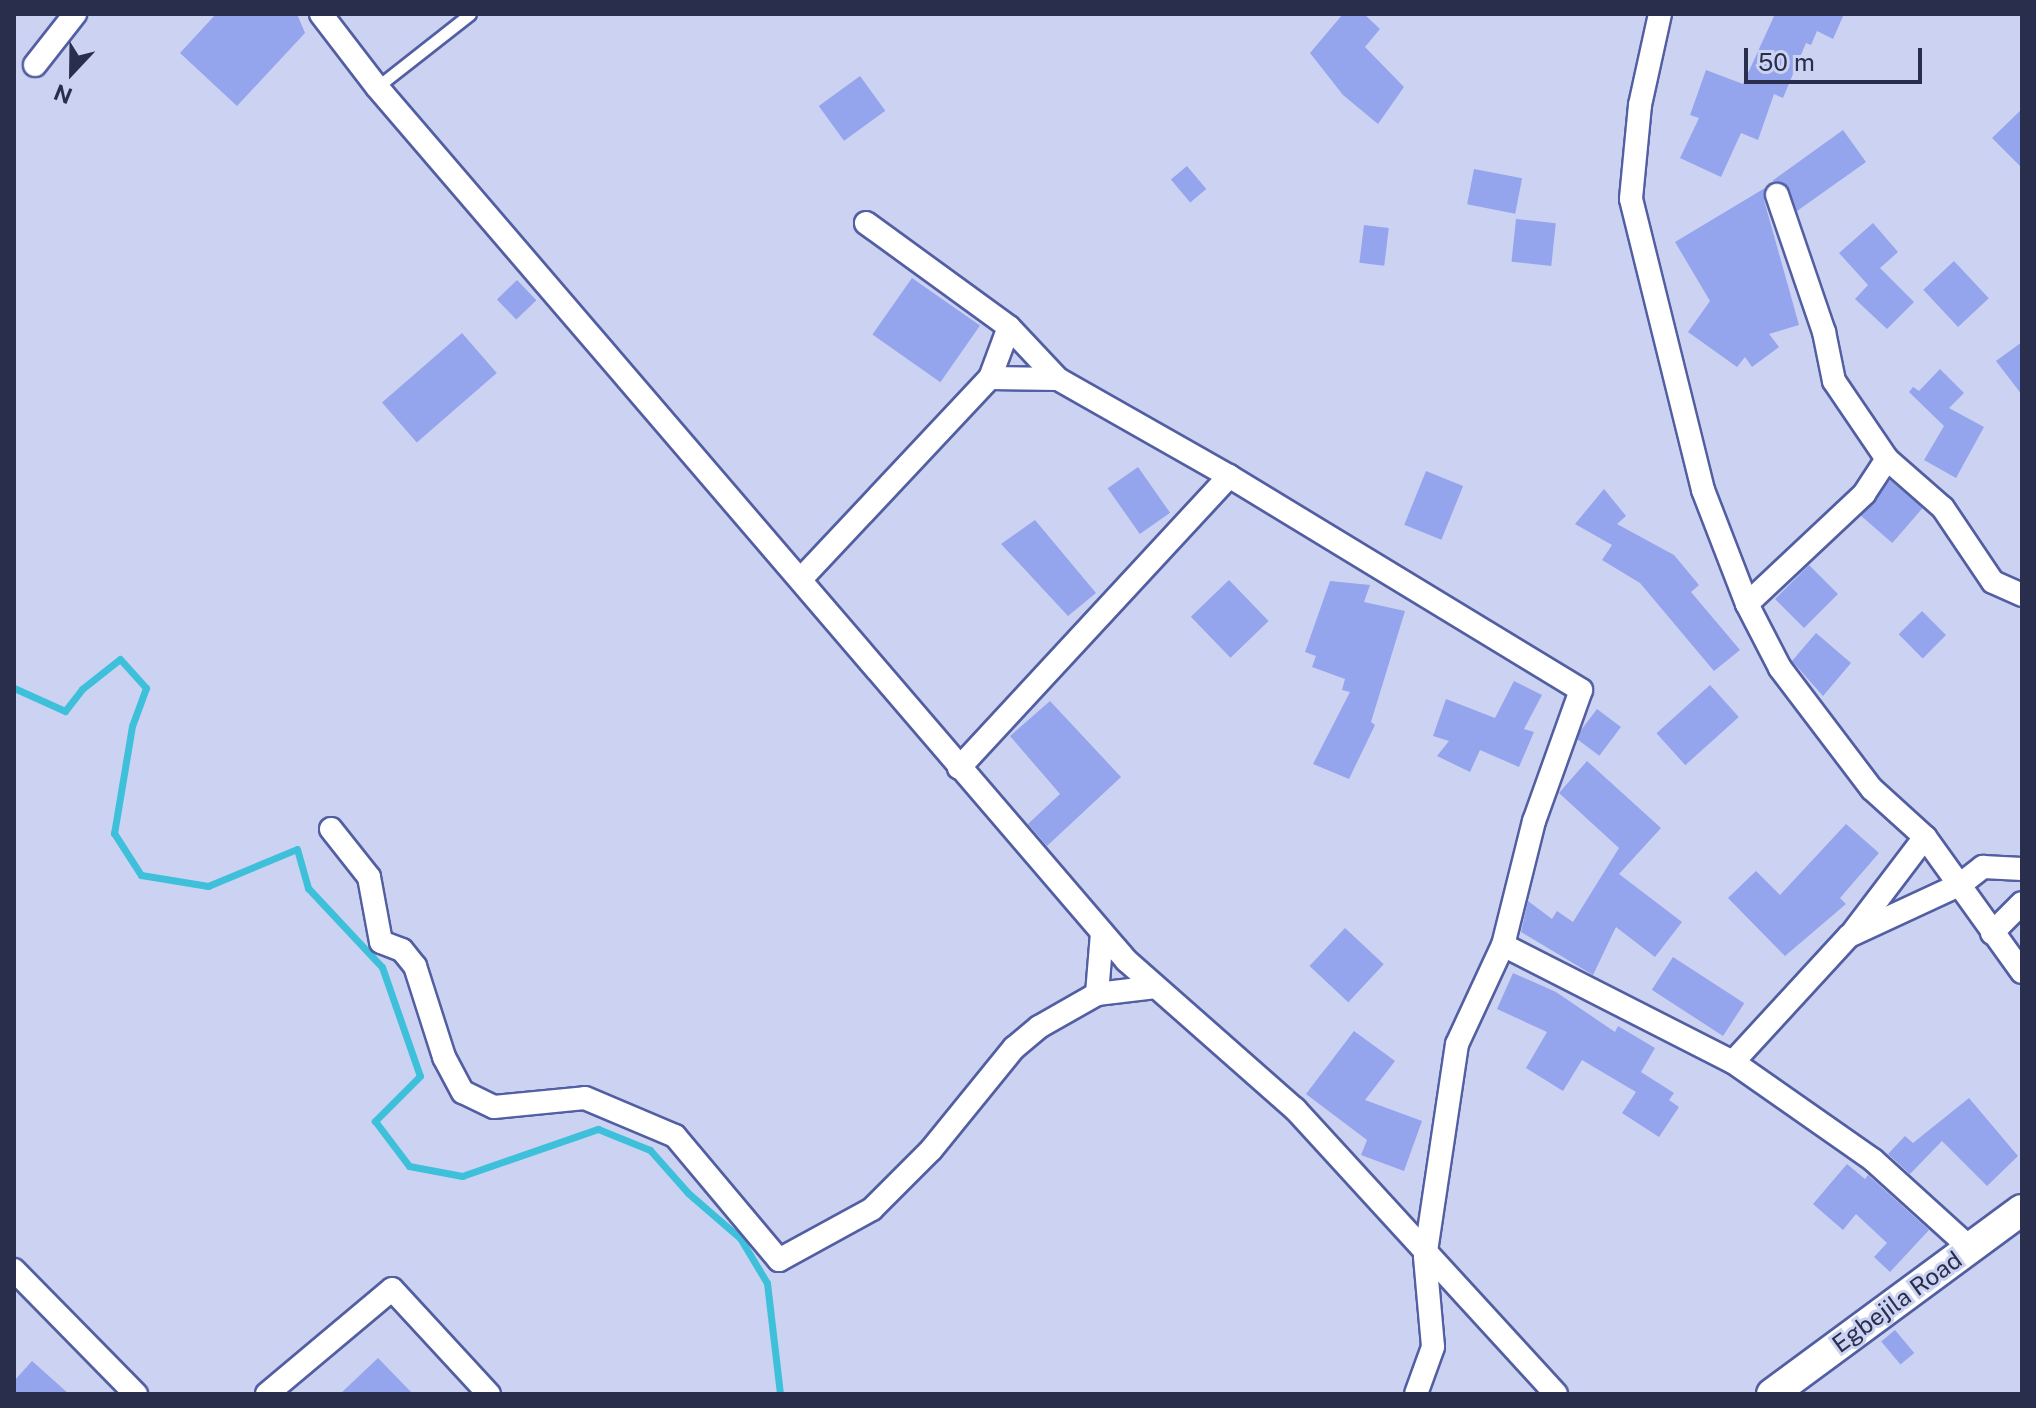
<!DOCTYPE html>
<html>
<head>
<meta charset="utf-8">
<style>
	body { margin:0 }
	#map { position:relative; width:2036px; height:1408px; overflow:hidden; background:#ccd3f2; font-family:"Public Sans",sans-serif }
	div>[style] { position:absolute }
	.stream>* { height:7px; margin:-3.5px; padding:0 3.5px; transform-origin:3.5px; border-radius:3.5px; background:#3fc0da }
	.building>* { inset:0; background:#94a4ed; transform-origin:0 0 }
	.roads { filter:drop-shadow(2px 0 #525fa2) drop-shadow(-2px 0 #525fa2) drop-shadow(0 2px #525fa2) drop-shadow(0 -2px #525fa2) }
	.lane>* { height:11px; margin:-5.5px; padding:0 5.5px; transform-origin:5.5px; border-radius:5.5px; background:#fff }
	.street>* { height:22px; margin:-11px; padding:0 11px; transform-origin:11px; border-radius:11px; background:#fff }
	.secondary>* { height:30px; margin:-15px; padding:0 15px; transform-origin:15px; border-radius:15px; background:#fff }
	span { translate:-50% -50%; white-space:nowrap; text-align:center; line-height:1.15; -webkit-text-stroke:6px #ccd3f2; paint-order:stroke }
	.street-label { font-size:24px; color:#282e4b }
	.frame { position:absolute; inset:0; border:16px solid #282e4b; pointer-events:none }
	.north { position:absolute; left:32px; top:32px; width:80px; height:80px; -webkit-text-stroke:6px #ccd3f2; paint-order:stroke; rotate:202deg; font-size:22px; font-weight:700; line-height:32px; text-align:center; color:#282e4b }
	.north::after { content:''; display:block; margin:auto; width:28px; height:36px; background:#282e4b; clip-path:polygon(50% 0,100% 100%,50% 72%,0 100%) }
	.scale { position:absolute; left:1744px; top:48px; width:178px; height:36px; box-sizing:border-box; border:4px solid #282e4b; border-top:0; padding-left:10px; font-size:24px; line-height:28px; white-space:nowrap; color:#282e4b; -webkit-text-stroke:6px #ccd3f2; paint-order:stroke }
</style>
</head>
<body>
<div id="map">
	<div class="stream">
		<i style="left:14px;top:688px;width:56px;rotate:24.3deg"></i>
		<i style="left:65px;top:711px;width:28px;rotate:-52deg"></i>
		<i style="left:82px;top:689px;width:48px;rotate:-38.3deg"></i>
		<i style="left:120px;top:659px;width:39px;rotate:48deg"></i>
		<i style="left:146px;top:688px;width:40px;rotate:110.2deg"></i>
		<i style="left:132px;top:726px;width:109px;rotate:99.5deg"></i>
		<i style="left:114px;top:833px;width:50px;rotate:57.3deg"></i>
		<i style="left:141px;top:875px;width:68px;rotate:9.3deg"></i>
		<i style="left:208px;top:886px;width:96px;rotate:-22.6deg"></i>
		<i style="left:297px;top:849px;width:41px;rotate:74.2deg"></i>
		<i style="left:308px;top:888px;width:108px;rotate:46.9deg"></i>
		<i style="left:382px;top:967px;width:115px;rotate:70.8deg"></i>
		<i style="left:420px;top:1076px;width:64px;rotate:135deg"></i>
		<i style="left:375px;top:1121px;width:56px;rotate:52.9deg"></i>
		<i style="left:409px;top:1166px;width:54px;rotate:10.7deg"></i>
		<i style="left:462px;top:1176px;width:144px;rotate:-19.1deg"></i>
		<i style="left:598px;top:1129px;width:56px;rotate:22deg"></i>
		<i style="left:650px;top:1150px;width:57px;rotate:48.5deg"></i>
		<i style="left:688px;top:1193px;width:69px;rotate:40.9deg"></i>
		<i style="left:740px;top:1238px;width:52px;rotate:59deg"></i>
		<i style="left:767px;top:1283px;width:112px;rotate:83.3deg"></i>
	</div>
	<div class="building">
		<i style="clip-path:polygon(216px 14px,297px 14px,305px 33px,237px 106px,180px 53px)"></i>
		<i style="clip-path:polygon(1343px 14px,1364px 14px,1380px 29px,1365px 47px,1404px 87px,1378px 124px,1343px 95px,1310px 53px)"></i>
		<i style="clip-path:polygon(1775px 14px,1844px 14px,1833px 39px,1817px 31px,1811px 45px,1806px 43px,1783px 98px,1774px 94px,1758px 140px,1741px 133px,1721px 177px,1680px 158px,1699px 118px,1690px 115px,1706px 70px,1743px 84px)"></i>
		<i style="left:860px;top:76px;width:43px;height:51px;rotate:54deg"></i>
		<i style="clip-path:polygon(2022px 109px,2022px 168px,1992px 138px)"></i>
		<i style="clip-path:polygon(1843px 130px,1866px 162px,1797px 211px,1787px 185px,1772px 181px)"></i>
		<i style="left:1187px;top:166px;width:30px;height:21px;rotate:50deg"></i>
		<i style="left:1474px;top:169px;width:49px;height:36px;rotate:11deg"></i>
		<i style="clip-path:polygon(1765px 188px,1764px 200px,1799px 325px,1769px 334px,1779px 347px,1752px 367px,1745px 357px,1737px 367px,1688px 332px,1710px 301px,1675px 242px)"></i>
		<i style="left:1516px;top:219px;width:40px;height:43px;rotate:6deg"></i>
		<i style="clip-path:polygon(1873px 223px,1898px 252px,1880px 268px,1914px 302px,1887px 329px,1855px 299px,1868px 285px,1839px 253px)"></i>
		<i style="left:1364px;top:225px;width:25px;height:38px;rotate:7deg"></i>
		<i style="left:1954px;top:261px;width:51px;height:42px;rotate:47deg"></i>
		<i style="left:912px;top:278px;width:83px;height:69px;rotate:35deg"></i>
		<i style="left:517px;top:280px;width:28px;height:28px;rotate:46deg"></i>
		<i style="left:462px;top:333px;width:53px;height:106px;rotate:49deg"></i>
		<i style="clip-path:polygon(2022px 342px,2022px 395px,1996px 361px)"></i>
		<i style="clip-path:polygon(1940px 369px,1964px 393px,1949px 408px,1984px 427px,1956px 478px,1924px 460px,1944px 426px,1909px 392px,1913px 387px,1919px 391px)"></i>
		<i style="left:1138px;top:467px;width:56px;height:37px;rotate:55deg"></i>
		<i style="left:1426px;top:471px;width:40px;height:58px;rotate:22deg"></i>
		<i style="left:1890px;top:480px;width:43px;height:46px;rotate:41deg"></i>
		<i style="clip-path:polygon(1604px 489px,1626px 516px,1617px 524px,1674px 555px,1699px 585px,1691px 592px,1740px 650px,1714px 671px,1640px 583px,1602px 560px,1612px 545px,1575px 524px)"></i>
		<i style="clip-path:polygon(1035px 520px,1096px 593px,1068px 616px,1001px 544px)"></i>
		<i style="left:1809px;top:565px;width:41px;height:48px;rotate:45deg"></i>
		<i style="left:1229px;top:580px;width:57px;height:53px;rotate:46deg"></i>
		<i style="clip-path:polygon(1330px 581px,1370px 585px,1364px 602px,1405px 611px,1371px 722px,1375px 725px,1349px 779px,1313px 764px,1350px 692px,1342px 690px,1345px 679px,1312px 667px,1316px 656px,1305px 652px)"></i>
		<i style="left:1922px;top:611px;width:34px;height:33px;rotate:45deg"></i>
		<i style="clip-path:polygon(1816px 633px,1851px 663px,1823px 696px,1792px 661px)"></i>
		<i style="clip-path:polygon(1514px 681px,1542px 695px,1524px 729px,1534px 732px,1519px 767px,1480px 750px,1470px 772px,1437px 756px,1449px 741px,1433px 736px,1446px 699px,1495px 718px)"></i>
		<i style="left:1710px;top:685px;width:43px;height:72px;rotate:48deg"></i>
		<i style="clip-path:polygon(1050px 701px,1121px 777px,1047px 846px,1028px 824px,1060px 794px,1010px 736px)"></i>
		<i style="left:1597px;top:709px;width:30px;height:36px;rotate:37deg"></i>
		<i style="clip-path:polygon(1587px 761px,1661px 828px,1619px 874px,1682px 922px,1655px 957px,1616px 927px,1593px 975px,1521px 932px,1528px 901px,1552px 919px,1557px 911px,1573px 922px,1619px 848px,1559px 793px)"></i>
		<i style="clip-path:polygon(1846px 824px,1879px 853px,1840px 898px,1846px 904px,1785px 956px,1728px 898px,1756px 871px,1780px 895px)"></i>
		<i style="left:1345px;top:928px;width:53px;height:52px;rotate:43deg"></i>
		<i style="left:1673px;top:957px;width:85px;height:39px;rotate:33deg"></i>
		<i style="clip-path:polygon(1513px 973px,1556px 992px,1615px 1032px,1618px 1026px,1655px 1048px,1641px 1072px,1674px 1093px,1669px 1100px,1679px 1107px,1659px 1137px,1622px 1113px,1636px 1092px,1582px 1060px,1563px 1091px,1526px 1068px,1547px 1032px,1497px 1009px)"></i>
		<i style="clip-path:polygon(1354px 1031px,1395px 1061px,1365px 1100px,1422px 1121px,1404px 1171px,1361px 1155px,1367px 1140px,1306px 1094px)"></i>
		<i style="clip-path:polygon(1969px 1098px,2018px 1156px,1987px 1186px,1942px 1141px,1910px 1174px,1888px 1154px,1905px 1136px,1913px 1143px)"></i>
		<i style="clip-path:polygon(1847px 1164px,1865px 1179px,1868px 1175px,1929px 1230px,1890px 1272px,1874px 1257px,1887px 1243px,1856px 1214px,1843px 1230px,1813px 1204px)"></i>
		<i style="left:1895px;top:1330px;width:30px;height:18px;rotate:50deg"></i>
		<i style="clip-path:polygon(378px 1358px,413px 1394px,340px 1394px)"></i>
		<i style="clip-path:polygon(32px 1361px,69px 1394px,14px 1394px,14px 1381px)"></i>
	</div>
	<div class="roads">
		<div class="lane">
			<i style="left:377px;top:87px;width:118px;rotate:-38.1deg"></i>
		</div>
		<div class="street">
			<i style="left:321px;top:14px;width:92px;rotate:52.5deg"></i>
			<i style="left:377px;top:87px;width:1152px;rotate:49.37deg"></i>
			<i style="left:1127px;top:961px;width:224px;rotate:41.4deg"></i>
			<i style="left:1295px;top:1109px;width:386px;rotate:47.5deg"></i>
			<i style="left:1660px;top:14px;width:93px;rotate:102.4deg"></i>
			<i style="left:1640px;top:105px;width:94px;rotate:95.5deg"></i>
			<i style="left:1631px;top:199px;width:300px;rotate:76.1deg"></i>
			<i style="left:1703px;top:490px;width:122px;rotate:68.9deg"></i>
			<i style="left:1747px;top:604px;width:72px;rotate:62.7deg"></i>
			<i style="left:1780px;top:668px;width:152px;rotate:52.8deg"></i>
			<i style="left:1872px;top:789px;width:72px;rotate:42.2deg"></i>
			<i style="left:1925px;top:837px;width:166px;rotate:54.3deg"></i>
			<i style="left:35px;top:65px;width:65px;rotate:-51.9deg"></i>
			<i style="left:866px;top:223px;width:177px;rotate:36deg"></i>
			<i style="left:1009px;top:327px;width:71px;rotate:46.7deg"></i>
			<i style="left:990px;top:378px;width:54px;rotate:-69.6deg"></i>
			<i style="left:1887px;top:459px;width:74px;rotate:41.2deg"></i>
			<i style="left:1943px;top:508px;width:89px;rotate:56deg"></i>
			<i style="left:1993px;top:582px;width:32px;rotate:24deg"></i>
			<i style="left:801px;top:579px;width:276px;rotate:-46.8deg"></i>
			<i style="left:990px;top:378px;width:68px;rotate:0.8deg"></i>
			<i style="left:1058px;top:379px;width:197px;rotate:29.6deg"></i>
			<i style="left:1747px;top:604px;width:161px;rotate:-43.2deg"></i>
			<i style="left:1864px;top:494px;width:42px;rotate:-56.7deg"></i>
			<i style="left:1887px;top:459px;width:94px;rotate:-124.2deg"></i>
			<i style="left:1834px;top:381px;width:50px;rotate:-101.5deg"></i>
			<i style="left:1824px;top:332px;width:145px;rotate:-108.9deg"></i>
			<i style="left:959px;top:768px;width:398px;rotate:-47.2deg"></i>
			<i style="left:1229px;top:476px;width:412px;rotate:31.3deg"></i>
			<i style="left:1581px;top:690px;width:139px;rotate:109.7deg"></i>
			<i style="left:1534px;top:821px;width:128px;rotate:104deg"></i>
			<i style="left:1503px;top:945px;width:109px;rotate:114.9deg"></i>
			<i style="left:1457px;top:1044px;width:215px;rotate:98.5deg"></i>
			<i style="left:1425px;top:1257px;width:90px;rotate:84.9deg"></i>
			<i style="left:1433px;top:1347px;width:50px;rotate:109.9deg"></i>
			<i style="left:331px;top:829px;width:61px;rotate:51.6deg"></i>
			<i style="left:369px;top:877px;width:66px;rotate:79.5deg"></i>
			<i style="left:381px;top:942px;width:22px;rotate:21deg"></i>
			<i style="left:402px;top:950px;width:21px;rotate:51deg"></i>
			<i style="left:415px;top:966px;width:96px;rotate:72.3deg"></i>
			<i style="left:444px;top:1057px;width:40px;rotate:62deg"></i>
			<i style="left:463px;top:1092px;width:34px;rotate:26deg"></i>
			<i style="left:494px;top:1107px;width:91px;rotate:-5.6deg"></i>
			<i style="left:585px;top:1098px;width:98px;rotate:22.9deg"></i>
			<i style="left:675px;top:1136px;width:162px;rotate:50deg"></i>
			<i style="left:779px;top:1260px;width:106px;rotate:-28.7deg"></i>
			<i style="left:872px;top:1209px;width:83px;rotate:-45deg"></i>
			<i style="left:931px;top:1150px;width:132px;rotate:-50.9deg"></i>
			<i style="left:1014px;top:1048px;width:33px;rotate:-40deg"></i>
			<i style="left:1039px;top:1027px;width:67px;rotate:-29.6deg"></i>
			<i style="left:1097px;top:994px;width:59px;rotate:-6.8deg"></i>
			<i style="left:1853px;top:932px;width:119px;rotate:-52.8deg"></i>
			<i style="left:1992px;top:933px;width:42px;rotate:-45deg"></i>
			<i style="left:1503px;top:945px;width:258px;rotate:27deg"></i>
			<i style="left:1733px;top:1062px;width:171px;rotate:35deg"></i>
			<i style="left:1873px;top:1160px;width:132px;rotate:42.2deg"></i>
			<i style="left:1097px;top:994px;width:61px;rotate:-85.3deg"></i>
			<i style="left:1733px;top:1062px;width:171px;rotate:-47.4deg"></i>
			<i style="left:1849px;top:936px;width:123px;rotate:-24.9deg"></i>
			<i style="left:1961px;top:884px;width:28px;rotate:-38deg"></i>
			<i style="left:1983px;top:867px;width:39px;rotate:3deg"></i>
			<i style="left:14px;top:1270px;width:174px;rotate:45.5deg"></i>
			<i style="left:267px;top:1394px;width:163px;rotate:-40deg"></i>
			<i style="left:392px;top:1289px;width:143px;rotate:47.3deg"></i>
		</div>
		<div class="secondary">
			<i style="left:1772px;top:1394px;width:310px;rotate:-36.4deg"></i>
		</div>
	</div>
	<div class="street-label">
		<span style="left:1897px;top:1302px;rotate:-36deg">Egbejila Road</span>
	</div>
	<div class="frame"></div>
	<div class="north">N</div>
	<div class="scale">50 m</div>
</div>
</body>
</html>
